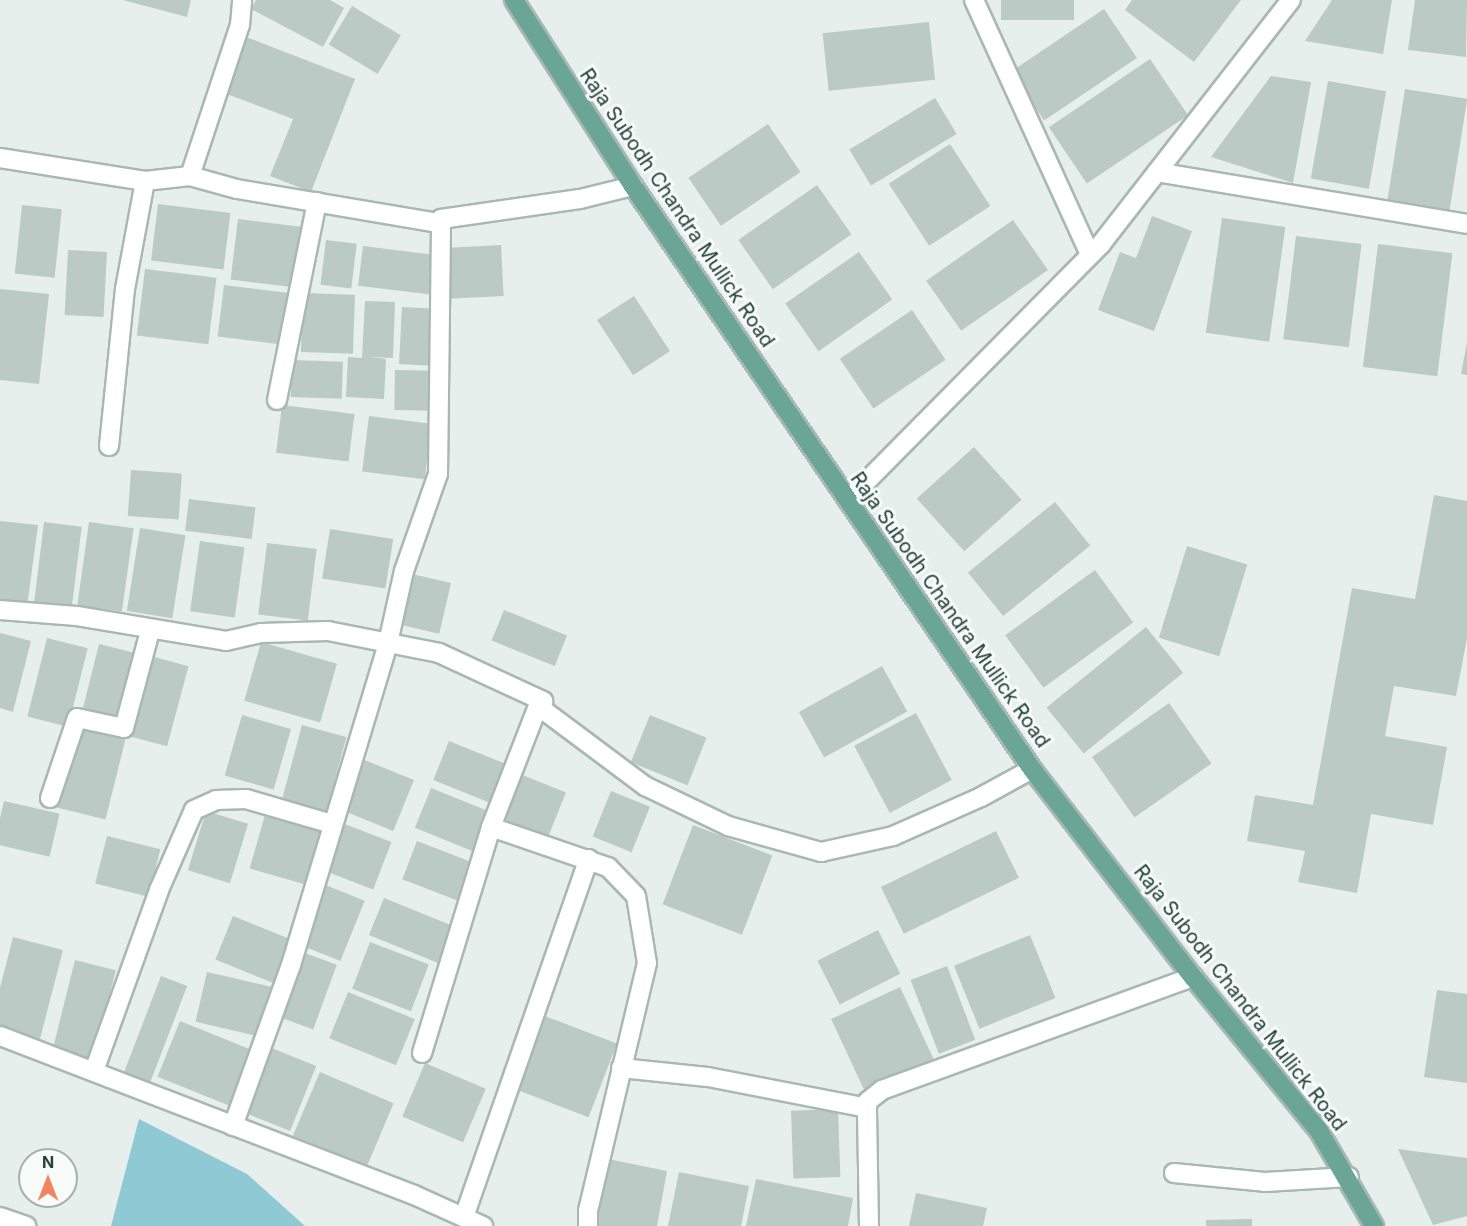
<!DOCTYPE html>
<html>
<head>
<meta charset="utf-8">
<style>
	body { margin:0 }
	#map { position:relative; width:1467px; height:1226px; overflow:hidden; background:#e6efeb; font-family:Inter,sans-serif }
	div>[style] { position:absolute }
	.water>* { inset:0; background:#8ec9d4 }
	.building>* { inset:0; background:#bbcac4; transform-origin:0 0 }
	.roads { filter:drop-shadow(2px 0 #a8b8b2) drop-shadow(-2px 0 #a8b8b2) drop-shadow(0 2px #a8b8b2) drop-shadow(0 -2px #a8b8b2) }
	.minor>* { height:18px; margin:-9px; padding:0 9px; transform-origin:9px; border-radius:9px; background:#fff }
	.major>* { height:18px; margin:-9px; padding:0 9px; transform-origin:9px; border-radius:9px; background:#6aa596 }
	span { translate:-50% -50%; white-space:nowrap; text-align:center; line-height:1.15; -webkit-text-stroke:6px #f7fbf9; paint-order:stroke }
	.street-label { font-size:20px; color:#24423a }
	.north { position:absolute; left:18px; top:1148px; width:60px; height:60px; box-sizing:border-box; background:#f7fbf9; border:2px solid #a3b1ad; border-radius:50%; rotate:0deg; font-size:16px; font-weight:700; line-height:24px; text-align:center; color:#24423a }
	.north::after { content:''; display:block; margin:auto; width:21px; height:27px; background:#f4845f; clip-path:polygon(50% 0,100% 100%,50% 72%,0 100%) }
</style>
</head>
<body>
<div id="map">
	<div class="water">
		<i style="clip-path:polygon(139px 1119px,247px 1174px,305px 1226px,111px 1226px)"></i>
	</div>
	<div class="building">
		<i style="clip-path:polygon(123px 0,191px 0,187px 17px)"></i>
		<i style="clip-path:polygon(256px 0,330px 0,344px 8px,323px 47px,251px 9px)"></i>
		<i style="left:1001px;top:0;width:73px;height:20px"></i>
		<i style="clip-path:polygon(1132px 0,1241px 0,1194px 62px,1125px 10px)"></i>
		<i style="clip-path:polygon(1332px 0,1392px 0,1383px 54px,1305px 41px)"></i>
		<i style="clip-path:polygon(1415px 0,1467px 0,1466px 57px,1408px 50px)"></i>
		<i style="left:352px;top:6px;width:57px;height:45px;rotate:31deg"></i>
		<i style="left:1104px;top:9px;width:59px;height:112px;rotate:56deg"></i>
		<i style="left:929px;top:22px;width:58px;height:107px;rotate:84deg"></i>
		<i style="clip-path:polygon(246px 37px,355px 79px,311px 192px,270px 176px,293px 119px,224px 93px)"></i>
		<i style="left:1150px;top:59px;width:68px;height:122px;rotate:56deg"></i>
		<i style="clip-path:polygon(1271px 76px,1311px 82px,1293px 183px,1211px 157px)"></i>
		<i style="left:1328px;top:81px;width:59px;height:99px;rotate:10deg"></i>
		<i style="left:1405px;top:89px;width:63px;height:118px;rotate:9deg"></i>
		<i style="left:935px;top:98px;width:42px;height:100px;rotate:59deg"></i>
		<i style="left:768px;top:124px;width:58px;height:96px;rotate:56deg"></i>
		<i style="left:950px;top:144px;width:74px;height:73px;rotate:57deg"></i>
		<i style="left:817px;top:185px;width:60px;height:96px;rotate:55deg"></i>
		<i style="left:158px;top:204px;width:73px;height:57px;rotate:7deg"></i>
		<i style="left:22px;top:205px;width:40px;height:69px;rotate:6deg"></i>
		<i style="clip-path:polygon(1152px 216px,1192px 231px,1154px 331px,1098px 310px,1120px 252px,1136px 258px)"></i>
		<i style="left:1222px;top:218px;width:64px;height:116px;rotate:8deg"></i>
		<i style="left:238px;top:219px;width:70px;height:61px;rotate:7deg"></i>
		<i style="left:1013px;top:220px;width:61px;height:106px;rotate:55deg"></i>
		<i style="left:1296px;top:236px;width:66px;height:104px;rotate:7deg"></i>
		<i style="left:326px;top:240px;width:31px;height:45px;rotate:7deg"></i>
		<i style="left:1378px;top:244px;width:75px;height:124px;rotate:7deg"></i>
		<i style="left:501px;top:245px;width:51px;height:56px;rotate:87deg"></i>
		<i style="left:363px;top:246px;width:77px;height:40px;rotate:7deg"></i>
		<i style="left:68px;top:250px;width:39px;height:65px;rotate:3deg"></i>
		<i style="left:859px;top:252px;width:58px;height:90px;rotate:55deg"></i>
		<i style="left:145px;top:269px;width:72px;height:67px;rotate:7deg"></i>
		<i style="left:224px;top:285px;width:70px;height:52px;rotate:7deg"></i>
		<i style="clip-path:polygon(0 289px,49px 294px,39px 384px,0 380px)"></i>
		<i style="left:303px;top:293px;width:52px;height:59px;rotate:2deg"></i>
		<i style="left:634px;top:296px;width:66px;height:44px;rotate:57deg"></i>
		<i style="clip-path:polygon(365px 301px,395px 302px,393px 358px,369px 357px,386px 359px,384px 399px,346px 397px,348px 357px,362px 358px)"></i>
		<i style="left:402px;top:307px;width:33px;height:57px;rotate:3deg"></i>
		<i style="left:912px;top:310px;width:60px;height:87px;rotate:56deg"></i>
		<i style="clip-path:polygon(1467px 342px,1467px 375px,1461px 374px)"></i>
		<i style="left:292px;top:360px;width:51px;height:37px;rotate:2deg"></i>
		<i style="left:395px;top:370px;width:40px;height:40px;rotate:1deg"></i>
		<i style="left:282px;top:405px;width:73px;height:48px;rotate:7deg"></i>
		<i style="left:369px;top:416px;width:63px;height:56px;rotate:7deg"></i>
		<i style="left:974px;top:447px;width:71px;height:77px;rotate:48deg"></i>
		<i style="left:131px;top:470px;width:51px;height:46px;rotate:4deg"></i>
		<i style="clip-path:polygon(1434px 495px,1467px 501px,1467px 638px,1456px 696px,1394px 686px,1385px 736px,1447px 747px,1433px 825px,1371px 814px,1357px 893px,1298px 882px,1305px 851px,1247px 841px,1255px 795px,1313px 805px,1352px 588px,1415px 599px)"></i>
		<i style="left:189px;top:499px;width:67px;height:32px;rotate:7deg"></i>
		<i style="left:1055px;top:502px;width:56px;height:112px;rotate:51deg"></i>
		<i style="clip-path:polygon(0 521px,38px 525px,27px 607px,0 604px)"></i>
		<i style="left:44px;top:522px;width:38px;height:83px;rotate:7deg"></i>
		<i style="left:89px;top:522px;width:45px;height:84px;rotate:8deg"></i>
		<i style="left:140px;top:528px;width:46px;height:84px;rotate:9deg"></i>
		<i style="left:330px;top:529px;width:64px;height:50px;rotate:9deg"></i>
		<i style="left:200px;top:541px;width:45px;height:71px;rotate:8deg"></i>
		<i style="left:267px;top:543px;width:50px;height:72px;rotate:7deg"></i>
		<i style="left:1187px;top:546px;width:63px;height:96px;rotate:17deg"></i>
		<i style="left:1095px;top:570px;width:65px;height:111px;rotate:54deg"></i>
		<i style="left:412px;top:574px;width:40px;height:52px;rotate:13deg"></i>
		<i style="left:504px;top:610px;width:68px;height:33px;rotate:22deg"></i>
		<i style="left:1146px;top:627px;width:59px;height:128px;rotate:51deg"></i>
		<i style="clip-path:polygon(0 633px,31px 641px,13px 712px,0 708px)"></i>
		<i style="left:47px;top:638px;width:42px;height:81px;rotate:14deg"></i>
		<i style="left:261px;top:642px;width:79px;height:61px;rotate:16deg"></i>
		<i style="left:99px;top:644px;width:37px;height:74px;rotate:14deg"></i>
		<i style="left:147px;top:655px;width:43px;height:83px;rotate:15deg"></i>
		<i style="left:882px;top:666px;width:52px;height:95px;rotate:61deg"></i>
		<i style="left:1169px;top:703px;width:74px;height:94px;rotate:55deg"></i>
		<i style="left:916px;top:713px;width:76px;height:70px;rotate:62deg"></i>
		<i style="left:242px;top:715px;width:51px;height:63px;rotate:16deg"></i>
		<i style="left:650px;top:715px;width:61px;height:51px;rotate:22deg"></i>
		<i style="left:78px;top:723px;width:50px;height:87px;rotate:14deg"></i>
		<i style="left:302px;top:725px;width:46px;height:81px;rotate:15deg"></i>
		<i style="left:449px;top:741px;width:65px;height:42px;rotate:22deg"></i>
		<i style="left:362px;top:759px;width:56px;height:55px;rotate:22deg"></i>
		<i style="left:515px;top:772px;width:55px;height:54px;rotate:22deg"></i>
		<i style="left:431px;top:788px;width:65px;height:43px;rotate:22deg"></i>
		<i style="left:611px;top:791px;width:42px;height:49px;rotate:22deg"></i>
		<i style="left:4px;top:801px;width:57px;height:44px;rotate:13deg"></i>
		<i style="left:267px;top:808px;width:58px;height:63px;rotate:16deg"></i>
		<i style="left:206px;top:811px;width:44px;height:62px;rotate:17deg"></i>
		<i style="left:342px;top:823px;width:53px;height:51px;rotate:21deg"></i>
		<i style="left:693px;top:825px;width:85px;height:85px;rotate:21deg"></i>
		<i style="left:996px;top:831px;width:52px;height:128px;rotate:64deg"></i>
		<i style="left:107px;top:836px;width:55px;height:49px;rotate:14deg"></i>
		<i style="left:417px;top:841px;width:66px;height:41px;rotate:21deg"></i>
		<i style="left:323px;top:884px;width:45px;height:65px;rotate:22deg"></i>
		<i style="left:384px;top:898px;width:76px;height:40px;rotate:22deg"></i>
		<i style="left:233px;top:916px;width:68px;height:47px;rotate:22deg"></i>
		<i style="left:878px;top:930px;width:49px;height:68px;rotate:63deg"></i>
		<i style="left:1030px;top:935px;width:68px;height:82px;rotate:68deg"></i>
		<i style="clip-path:polygon(13px 937px,63px 950px,40px 1039px,0 1029px,0 988px)"></i>
		<i style="left:370px;top:942px;width:63px;height:50px;rotate:21deg"></i>
		<i style="left:302px;top:952px;width:37px;height:69px;rotate:20deg"></i>
		<i style="left:75px;top:960px;width:42px;height:93px;rotate:14deg"></i>
		<i style="left:947px;top:966px;width:79px;height:39px;rotate:69deg"></i>
		<i style="left:207px;top:972px;width:67px;height:51px;rotate:13deg"></i>
		<i style="left:161px;top:976px;width:28px;height:109px;rotate:21deg"></i>
		<i style="left:900px;top:987px;width:81px;height:76px;rotate:65deg"></i>
		<i style="clip-path:polygon(1437px 990px,1467px 994px,1467px 1083px,1424px 1077px)"></i>
		<i style="left:348px;top:992px;width:72px;height:50px;rotate:22deg"></i>
		<i style="left:545px;top:1016px;width:77px;height:79px;rotate:21deg"></i>
		<i style="left:180px;top:1021px;width:79px;height:60px;rotate:22deg"></i>
		<i style="left:269px;top:1047px;width:51px;height:70px;rotate:22deg"></i>
		<i style="left:425px;top:1063px;width:66px;height:58px;rotate:23deg"></i>
		<i style="left:320px;top:1072px;width:80px;height:74px;rotate:23deg"></i>
		<i style="left:838px;top:1109px;width:68px;height:47px;rotate:88deg"></i>
		<i style="clip-path:polygon(1398px 1149px,1467px 1158px,1467px 1216px,1433px 1225px)"></i>
		<i style="clip-path:polygon(608px 1159px,667px 1171px,657px 1226px,595px 1226px)"></i>
		<i style="clip-path:polygon(679px 1172px,749px 1186px,741px 1226px,668px 1226px)"></i>
		<i style="clip-path:polygon(756px 1179px,853px 1198px,848px 1226px,746px 1226px)"></i>
		<i style="clip-path:polygon(916px 1193px,987px 1208px,983px 1226px,909px 1226px)"></i>
		<i style="clip-path:polygon(1252px 1219px,1252px 1226px,1206px 1226px,1206px 1220px)"></i>
	</div>
	<div class="roads">
		<div class="minor">
			<i style="left:974px;top:0;width:279px;rotate:65.5deg"></i>
			<i style="left:0;top:158px;width:147px;rotate:9deg"></i>
			<i style="left:145px;top:181px;width:45px;rotate:-6.3deg"></i>
			<i style="left:190px;top:176px;width:49px;rotate:15.5deg"></i>
			<i style="left:237px;top:189px;width:205px;rotate:9.6deg"></i>
			<i style="left:439px;top:223px;width:4px;rotate:-63deg"></i>
			<i style="left:441px;top:219px;width:140px;rotate:-8.2deg"></i>
			<i style="left:580px;top:199px;width:55px;rotate:-13.8deg"></i>
			<i style="left:1157px;top:172px;width:314px;rotate:9.5deg"></i>
			<i style="left:190px;top:176px;width:159px;rotate:-71.7deg"></i>
			<i style="left:240px;top:25px;width:25px;rotate:-85deg"></i>
			<i style="left:277px;top:400px;width:202px;rotate:-78.6deg"></i>
			<i style="left:109px;top:446px;width:158px;rotate:-84.2deg"></i>
			<i style="left:125px;top:289px;width:110px;rotate:-79.5deg"></i>
			<i style="left:848px;top:500px;width:360px;rotate:-45.3deg"></i>
			<i style="left:1101px;top:244px;width:309px;rotate:-52.1deg"></i>
			<i style="left:0;top:610px;width:77px;rotate:4.5deg"></i>
			<i style="left:77px;top:616px;width:151px;rotate:9.5deg"></i>
			<i style="left:226px;top:641px;width:36px;rotate:-13deg"></i>
			<i style="left:261px;top:633px;width:67px;rotate:-1.7deg"></i>
			<i style="left:328px;top:631px;width:113px;rotate:11.2deg"></i>
			<i style="left:439px;top:653px;width:115px;rotate:24.8deg"></i>
			<i style="left:543px;top:701px;width:7px;rotate:135deg"></i>
			<i style="left:538px;top:706px;width:134px;rotate:36.8deg"></i>
			<i style="left:645px;top:786px;width:92px;rotate:25.7deg"></i>
			<i style="left:728px;top:826px;width:97px;rotate:15.6deg"></i>
			<i style="left:821px;top:852px;width:74px;rotate:-12.5deg"></i>
			<i style="left:893px;top:836px;width:96px;rotate:-23.9deg"></i>
			<i style="left:981px;top:797px;width:58px;rotate:-28.8deg"></i>
			<i style="left:50px;top:798px;width:84px;rotate:-71.4deg"></i>
			<i style="left:77px;top:718px;width:48px;rotate:12deg"></i>
			<i style="left:124px;top:728px;width:100px;rotate:-75deg"></i>
			<i style="left:491px;top:827px;width:124px;rotate:18.9deg"></i>
			<i style="left:608px;top:867px;width:40px;rotate:46deg"></i>
			<i style="left:636px;top:896px;width:68px;rotate:80.7deg"></i>
			<i style="left:647px;top:963px;width:255px;rotate:103.4deg"></i>
			<i style="left:588px;top:1211px;width:15px;rotate:90deg"></i>
			<i style="left:0;top:1036px;width:443px;rotate:21deg"></i>
			<i style="left:414px;top:1195px;width:76px;rotate:24.2deg"></i>
			<i style="left:422px;top:1053px;width:236px;rotate:-73deg"></i>
			<i style="left:491px;top:827px;width:130px;rotate:-68.8deg"></i>
			<i style="left:621px;top:1068px;width:87px;rotate:5.9deg"></i>
			<i style="left:708px;top:1077px;width:162px;rotate:11deg"></i>
			<i style="left:94px;top:1071px;width:192px;rotate:-70.2deg"></i>
			<i style="left:159px;top:890px;width:87px;rotate:-66.4deg"></i>
			<i style="left:194px;top:810px;width:24px;rotate:-24deg"></i>
			<i style="left:216px;top:800px;width:30px;rotate:-2deg"></i>
			<i style="left:246px;top:799px;width:90px;rotate:16.2deg"></i>
			<i style="left:233px;top:1126px;width:171px;rotate:-70.2deg"></i>
			<i style="left:291px;top:965px;width:336px;rotate:-73.2deg"></i>
			<i style="left:388px;top:643px;width:74px;rotate:-77.5deg"></i>
			<i style="left:404px;top:571px;width:103px;rotate:-70.7deg"></i>
			<i style="left:438px;top:474px;width:255px;rotate:-89.3deg"></i>
			<i style="left:1174px;top:1173px;width:91px;rotate:5.6deg"></i>
			<i style="left:1265px;top:1182px;width:84px;rotate:-3.4deg"></i>
			<i style="left:0;top:1217px;width:28px;rotate:19deg"></i>
			<i style="left:464px;top:1217px;width:379px;rotate:-70.8deg"></i>
			<i style="left:869px;top:1226px;width:118px;rotate:-91deg"></i>
			<i style="left:867px;top:1108px;width:7px;rotate:-82deg"></i>
			<i style="left:868px;top:1101px;width:18px;rotate:-38deg"></i>
			<i style="left:882px;top:1090px;width:331px;rotate:-20deg"></i>
		</div>
		<div class="major">
			<i style="left:514px;top:0;width:221px;rotate:57.4deg"></i>
			<i style="left:633px;top:186px;width:706px;rotate:55.61deg"></i>
			<i style="left:1032px;top:769px;width:263px;rotate:52.3deg"></i>
			<i style="left:1193px;top:977px;width:199px;rotate:50.7deg"></i>
			<i style="left:1319px;top:1131px;width:110px;rotate:59.9deg"></i>
		</div>
	</div>
	<div class="street-label">
		<span style="left:677px;top:208px;rotate:56deg">Raja Subodh Chandra Mullick Road</span>
		<span style="left:950px;top:610px;rotate:55deg">Raja Subodh Chandra Mullick Road</span>
		<span style="left:1240px;top:998px;rotate:52deg">Raja Subodh Chandra Mullick Road</span>
	</div>
	<div class="north">N</div>
</div>
</body>
</html>
